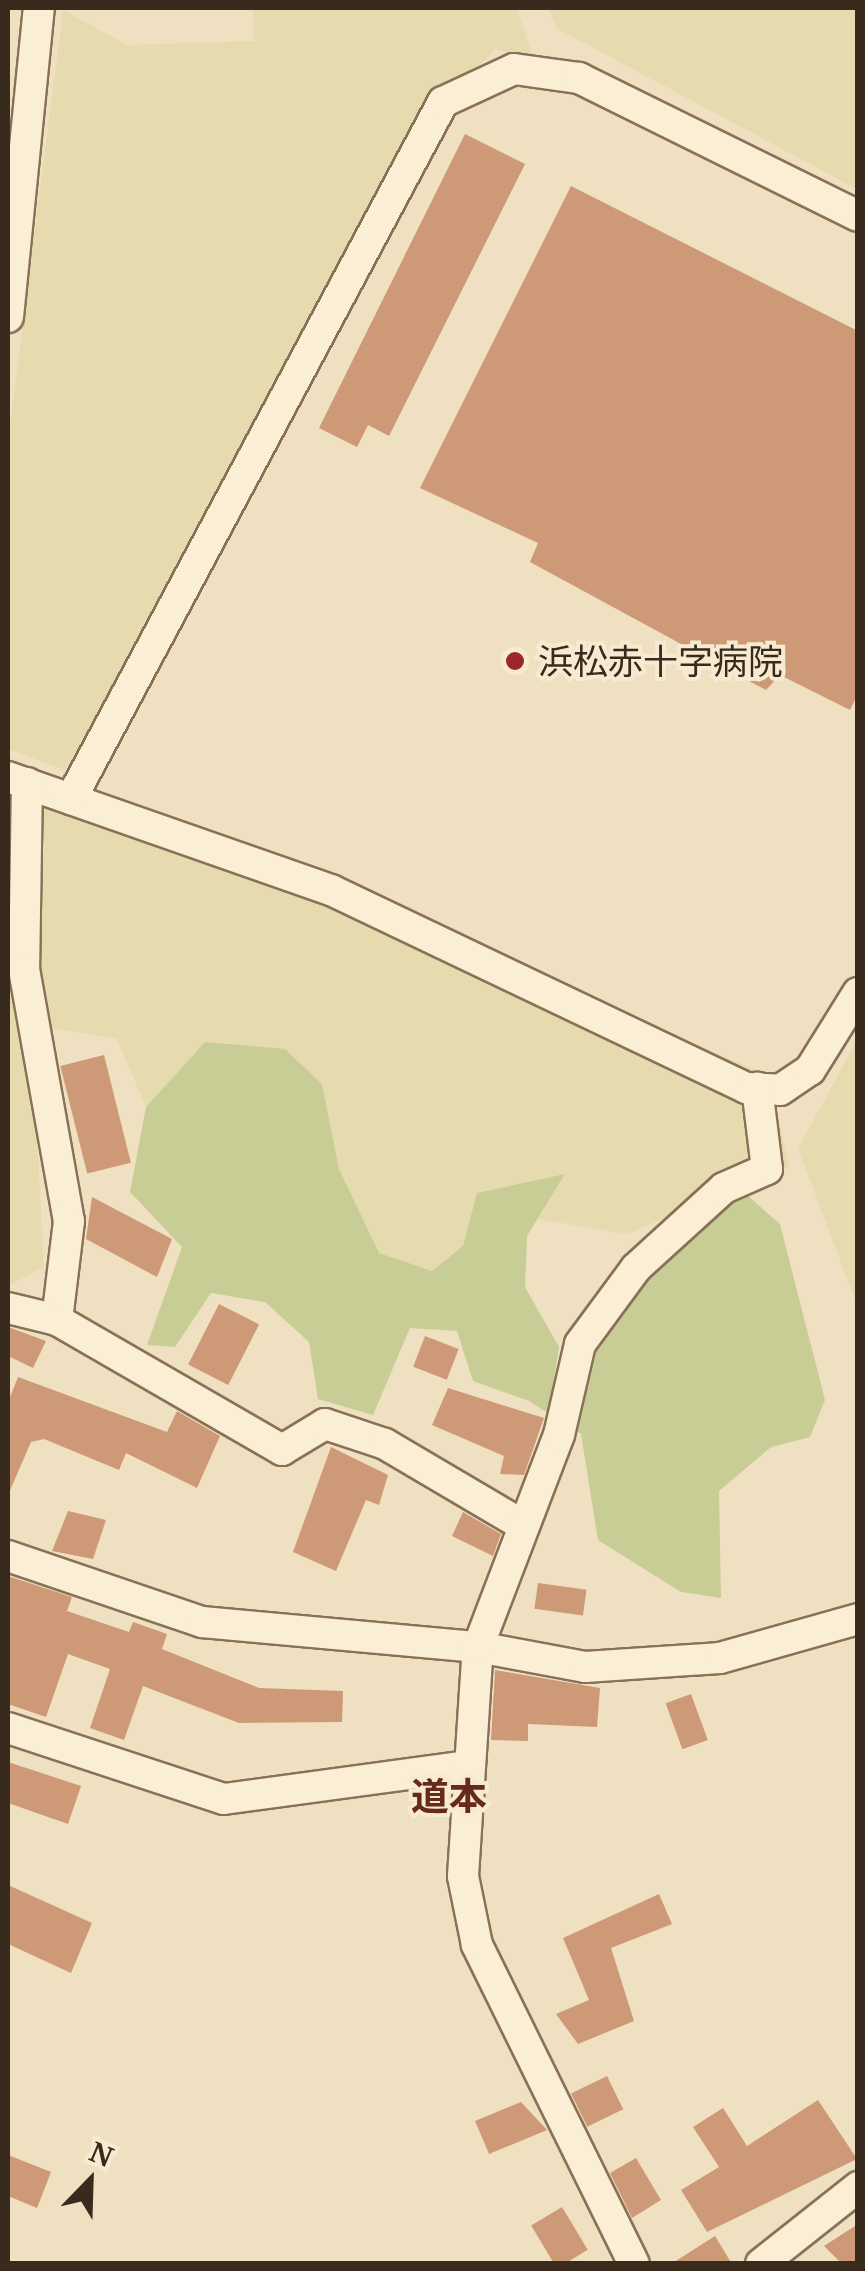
<!DOCTYPE html>
<html>
<head>
<meta charset="utf-8">
<style>
	body { margin:0 }
	#map { position:relative; width:865px; height:2271px; overflow:hidden; background:#efe0c1; font-family:"Noto Serif","Noto Sans JP",serif }
	div>[style] { position:absolute }
	.farmland>* { inset:0; background:#e5dbaf }
	.green>* { inset:0; background:#c8cd95 }
	.building>* { inset:0; background:#ce9976; transform-origin:0 0 }
	.roads { filter:drop-shadow(2px 0 #897158) drop-shadow(-2px 0 #897158) drop-shadow(0 2px #897158) drop-shadow(0 -2px #897158) }
	.minor>* { height:30px; margin:-15px; padding:0 15px; transform-origin:15px; border-radius:15px; background:#faeed5 }
	.dots>* { width:28px; height:28px; translate:-50% -50%; box-sizing:border-box; border:5px solid #f6ebd1; border-radius:50% }
	span { translate:-50% -50%; white-space:nowrap; text-align:center; line-height:1.15; -webkit-text-stroke:8px #f6ebd1; paint-order:stroke }
	.poi-label { font-size:35px; color:#382a1d }
	.left { translate:0 -50%; text-align:left }
	.neighbourhood-label { font-size:38px; color:#66291b; font-weight:700 }
	.frame { position:absolute; inset:0; border:10px solid #382a1d; pointer-events:none }
	.north { position:absolute; left:40px; top:2131px; width:100px; height:100px; -webkit-text-stroke:8px #f6ebd1; paint-order:stroke; rotate:23deg; font-size:28px; font-weight:700; line-height:40px; text-align:center; color:#382a1d }
	.north::after { content:''; display:block; margin:auto; width:35px; height:45px; background:#382a1d; clip-path:polygon(50% 0,100% 100%,50% 72%,0 100%) }
</style>
</head>
<body>
<div id="map">
	<div class="farmland">
		<i style="clip-path:polygon(253px 8px,517px 8px,537px 70px,496px 48px,443px 103px,65px 770px,8px 749px,8px 440px,63px 10px,127px 45px,254px 41px)"></i>
		<i style="clip-path:polygon(549px 8px,857px 8px,857px 189px,556px 28px)"></i>
		<i style="clip-path:polygon(8px 787px,441px 939px,768px 1075px,789px 1166px,746px 1195px,719px 1196px,627px 1234px,538px 1219px,564px 1174px,432px 1271px,378px 1253px,339px 1169px,322px 1084px,205px 1042px,146px 1107px,117px 1039px,31px 1025px,44px 1267px,8px 1286px)"></i>
		<i style="clip-path:polygon(857px 1040px,857px 1305px,798px 1149px)"></i>
	</div>
	<div class="green">
		<i style="clip-path:polygon(205px 1042px,285px 1049px,322px 1084px,339px 1169px,379px 1253px,432px 1271px,463px 1246px,477px 1193px,565px 1174px,527px 1236px,525px 1287px,559px 1347px,554px 1380px,572px 1387px,610px 1288px,654px 1227px,738px 1187px,780px 1224px,825px 1400px,810px 1437px,771px 1447px,719px 1491px,721px 1598px,681px 1592px,598px 1540px,581px 1434px,529px 1401px,473px 1381px,457px 1331px,410px 1328px,373px 1415px,318px 1399px,309px 1342px,265px 1302px,211px 1293px,175px 1347px,147px 1345px,182px 1247px,130px 1192px,146px 1107px)"></i>
	</div>
	<div class="building">
		<i style="clip-path:polygon(465px 134px,525px 164px,389px 436px,368px 425px,357px 447px,319px 428px)"></i>
		<i style="clip-path:polygon(571px 186px,858px 331px,858px 694px,850px 710px,780px 675px,766px 690px,530px 562px,538px 543px,420px 488px)"></i>
		<i style="left:104px;top:1055px;width:111px;height:45px;rotate:76deg"></i>
		<i style="clip-path:polygon(92px 1197px,172px 1239px,157px 1277px,86px 1239px)"></i>
		<i style="left:219px;top:1304px;width:45px;height:68px;rotate:27deg"></i>
		<i style="clip-path:polygon(8px 1327px,46px 1341px,33px 1368px,8px 1356px)"></i>
		<i style="left:425px;top:1336px;width:36px;height:33px;rotate:21deg"></i>
		<i style="clip-path:polygon(18px 1377px,167px 1432px,177px 1411px,220px 1436px,197px 1488px,126px 1453px,119px 1470px,44px 1439px,31px 1442px,8px 1495px,8px 1402px)"></i>
		<i style="clip-path:polygon(448px 1388px,544px 1418px,524px 1475px,500px 1474px,504px 1456px,432px 1425px)"></i>
		<i style="clip-path:polygon(331px 1447px,388px 1475px,379px 1505px,366px 1500px,336px 1571px,293px 1552px)"></i>
		<i style="clip-path:polygon(68px 1511px,106px 1520px,93px 1559px,52px 1551px)"></i>
		<i style="clip-path:polygon(463px 1512px,501px 1534px,493px 1556px,452px 1536px)"></i>
		<i style="clip-path:polygon(8px 1576px,72px 1597px,67px 1611px,129px 1632px,133px 1622px,167px 1634px,162px 1649px,259px 1688px,343px 1691px,342px 1722px,239px 1723px,143px 1686px,124px 1740px,90px 1728px,110px 1669px,68px 1654px,46px 1717px,8px 1704px)"></i>
		<i style="left:538px;top:1583px;width:49px;height:26px;rotate:8deg"></i>
		<i style="clip-path:polygon(495px 1670px,600px 1688px,597px 1727px,528px 1724px,528px 1741px,491px 1740px)"></i>
		<i style="left:691px;top:1694px;width:49px;height:27px;rotate:70deg"></i>
		<i style="clip-path:polygon(8px 1762px,81px 1786px,68px 1824px,8px 1803px)"></i>
		<i style="clip-path:polygon(8px 1885px,92px 1923px,71px 1973px,8px 1944px)"></i>
		<i style="clip-path:polygon(659px 1894px,672px 1924px,611px 1948px,634px 2021px,578px 2044px,556px 2014px,589px 2000px,563px 1938px)"></i>
		<i style="left:607px;top:2076px;width:37px;height:40px;rotate:64deg"></i>
		<i style="clip-path:polygon(818px 2100px,857px 2159px,707px 2232px,681px 2190px,719px 2167px,693px 2127px,723px 2108px,747px 2146px)"></i>
		<i style="clip-path:polygon(521px 2102px,547px 2130px,489px 2154px,475px 2121px)"></i>
		<i style="clip-path:polygon(8px 2155px,51px 2172px,37px 2208px,8px 2196px)"></i>
		<i style="clip-path:polygon(636px 2158px,661px 2200px,632px 2218px,610px 2173px)"></i>
		<i style="left:562px;top:2207px;width:50px;height:36px;rotate:59deg"></i>
		<i style="clip-path:polygon(858px 2224px,858px 2264px,842px 2264px,824px 2246px)"></i>
		<i style="clip-path:polygon(715px 2236px,732px 2264px,671px 2264px)"></i>
	</div>
	<div class="roads">
		<div class="minor">
			<i style="left:8px;top:317px;width:311px;rotate:-84.3deg"></i>
			<i style="left:8px;top:777px;width:342px;rotate:19.3deg"></i>
			<i style="left:331px;top:890px;width:460px;rotate:25.5deg"></i>
			<i style="left:746px;top:1088px;width:34px;rotate:3deg"></i>
			<i style="left:780px;top:1090px;width:36px;rotate:-34deg"></i>
			<i style="left:810px;top:1070px;width:91px;rotate:-58.1deg"></i>
			<i style="left:27px;top:783px;width:186px;rotate:90.9deg"></i>
			<i style="left:24px;top:969px;width:256px;rotate:79.9deg"></i>
			<i style="left:69px;top:1221px;width:100px;rotate:96.9deg"></i>
			<i style="left:71px;top:799px;width:790px;rotate:-61.91deg"></i>
			<i style="left:443px;top:102px;width:78px;rotate:-24.9deg"></i>
			<i style="left:514px;top:69px;width:66px;rotate:7.9deg"></i>
			<i style="left:579px;top:78px;width:311px;rotate:26.3deg"></i>
			<i style="left:8px;top:1308px;width:50px;rotate:13.8deg"></i>
			<i style="left:57px;top:1320px;width:260px;rotate:30deg"></i>
			<i style="left:282px;top:1450px;width:50px;rotate:-31.2deg"></i>
			<i style="left:325px;top:1424px;width:63px;rotate:18.4deg"></i>
			<i style="left:385px;top:1444px;width:161px;rotate:30.5deg"></i>
			<i style="left:8px;top:1556px;width:205px;rotate:18.8deg"></i>
			<i style="left:202px;top:1622px;width:277px;rotate:5.2deg"></i>
			<i style="left:478px;top:1647px;width:109px;rotate:10.6deg"></i>
			<i style="left:585px;top:1667px;width:135px;rotate:-3.8deg"></i>
			<i style="left:720px;top:1658px;width:143px;rotate:-15.8deg"></i>
			<i style="left:8px;top:1728px;width:227px;rotate:18.2deg"></i>
			<i style="left:224px;top:1799px;width:245px;rotate:-7.7deg"></i>
			<i style="left:634px;top:2264px;width:356px;rotate:-116.2deg"></i>
			<i style="left:477px;top:1945px;width:70px;rotate:-101.5deg"></i>
			<i style="left:463px;top:1876px;width:229px;rotate:-86.3deg"></i>
			<i style="left:478px;top:1647px;width:227px;rotate:-69.1deg"></i>
			<i style="left:559px;top:1435px;width:93px;rotate:-77deg"></i>
			<i style="left:580px;top:1344px;width:94px;rotate:-53.6deg"></i>
			<i style="left:636px;top:1268px;width:119px;rotate:-42.3deg"></i>
			<i style="left:724px;top:1188px;width:47px;rotate:-23.8deg"></i>
			<i style="left:767px;top:1169px;width:82px;rotate:-97deg"></i>
			<i style="left:761px;top:2264px;width:124px;rotate:-38.4deg"></i>
		</div>
	</div>
	<div class="dots">
		<i style="left:515px;top:661px;background:#9a272a"></i>
	</div>
	<div class="poi-label">
		<span class="left" style="left:538px;top:661px">浜松赤十字病院</span>
	</div>
	<div class="neighbourhood-label">
		<span style="left:449px;top:1796px">道本</span>
	</div>
	<div class="frame"></div>
	<div class="north">N</div>
</div>
</body>
</html>
